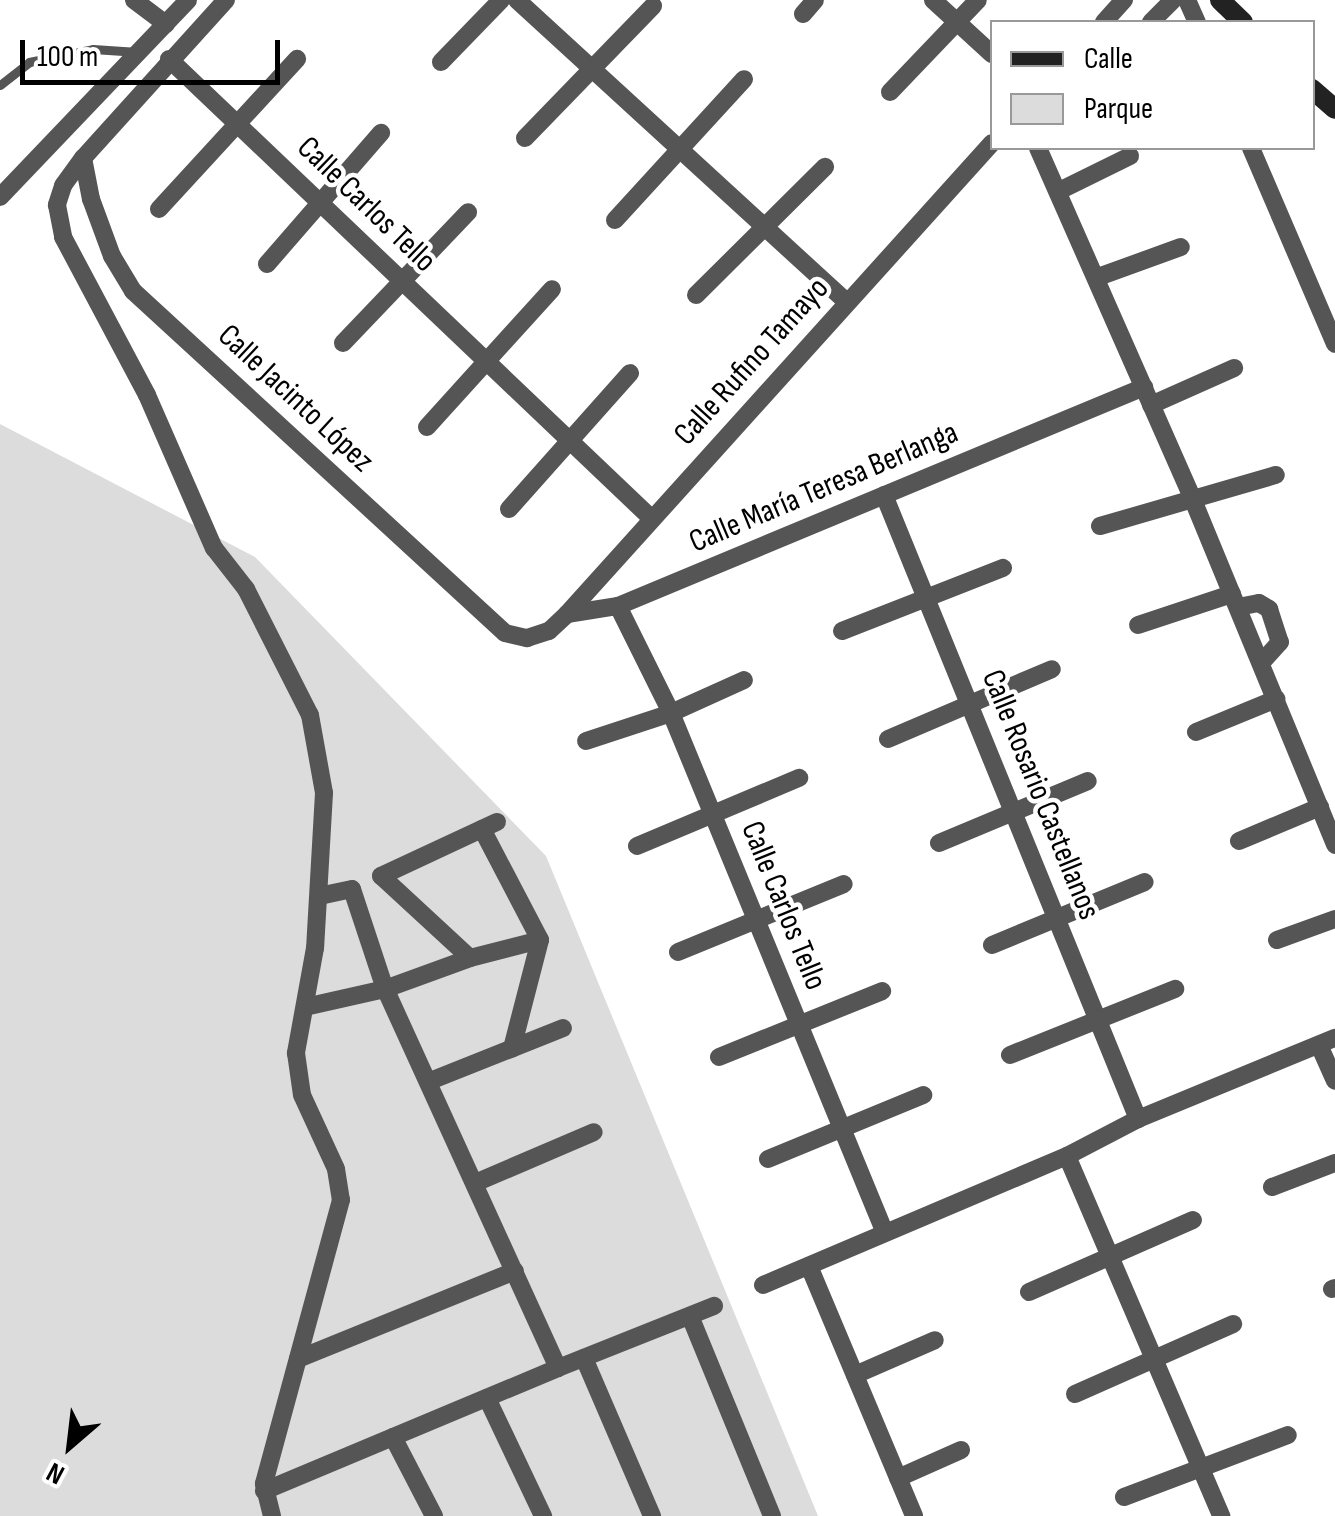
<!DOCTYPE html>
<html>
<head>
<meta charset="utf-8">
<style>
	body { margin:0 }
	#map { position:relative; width:1335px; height:1516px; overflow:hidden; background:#fff; font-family:"Sofia Sans Condensed",sans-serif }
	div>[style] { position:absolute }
	.green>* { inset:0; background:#dcdcdc }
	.lane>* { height:9px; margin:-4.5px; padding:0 4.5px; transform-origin:4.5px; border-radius:4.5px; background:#555 }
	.street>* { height:18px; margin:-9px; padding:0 9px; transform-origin:9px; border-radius:9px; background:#555 }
	.secondary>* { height:20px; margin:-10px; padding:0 10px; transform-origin:10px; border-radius:10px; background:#222 }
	span { translate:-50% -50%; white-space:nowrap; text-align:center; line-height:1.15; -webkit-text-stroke:9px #fff; paint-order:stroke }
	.street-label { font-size:32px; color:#000 }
	.legend { position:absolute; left:990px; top:20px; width:325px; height:130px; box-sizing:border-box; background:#fff; border:2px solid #999; margin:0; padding:12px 18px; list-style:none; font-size:30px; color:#000 }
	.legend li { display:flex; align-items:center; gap:20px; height:50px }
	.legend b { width:50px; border:2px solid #999 }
	.north { position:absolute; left:20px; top:1396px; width:100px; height:100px; -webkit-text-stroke:8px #fff; paint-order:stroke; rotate:208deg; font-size:28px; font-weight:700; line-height:40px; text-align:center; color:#000 }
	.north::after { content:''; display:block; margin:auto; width:35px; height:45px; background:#000; clip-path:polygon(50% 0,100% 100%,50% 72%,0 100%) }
	.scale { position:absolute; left:20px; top:40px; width:260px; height:45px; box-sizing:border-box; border:5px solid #000; border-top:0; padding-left:12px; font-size:30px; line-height:35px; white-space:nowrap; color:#000; -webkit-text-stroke:8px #fff; paint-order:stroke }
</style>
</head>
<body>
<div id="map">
	<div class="green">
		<i style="clip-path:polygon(0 424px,255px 557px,546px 856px,818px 1516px,0 1516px)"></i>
	</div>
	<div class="lane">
		<i style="left:0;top:85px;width:37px;rotate:-38deg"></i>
		<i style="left:29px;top:62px;width:65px;rotate:-11.5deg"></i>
		<i style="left:93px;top:49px;width:45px;rotate:3.8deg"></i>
	</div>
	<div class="street">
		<i style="left:134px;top:0;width:40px;rotate:37deg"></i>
		<i style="left:226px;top:0;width:213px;rotate:132.1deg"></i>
		<i style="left:83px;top:158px;width:34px;rotate:126deg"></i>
		<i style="left:63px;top:186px;width:20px;rotate:108deg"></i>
		<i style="left:57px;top:205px;width:33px;rotate:79deg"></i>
		<i style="left:63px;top:237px;width:179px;rotate:62deg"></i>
		<i style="left:147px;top:395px;width:167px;rotate:66.4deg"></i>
		<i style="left:214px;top:548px;width:52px;rotate:52deg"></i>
		<i style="left:246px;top:589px;width:141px;rotate:63.1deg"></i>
		<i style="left:310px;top:715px;width:79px;rotate:79.8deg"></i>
		<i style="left:324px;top:793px;width:155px;rotate:93.3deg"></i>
		<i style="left:315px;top:948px;width:107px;rotate:100.3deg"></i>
		<i style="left:296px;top:1053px;width:42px;rotate:81.9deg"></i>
		<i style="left:302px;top:1095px;width:81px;rotate:65.3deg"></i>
		<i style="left:336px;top:1169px;width:31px;rotate:81deg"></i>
		<i style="left:341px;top:1200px;width:294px;rotate:105.2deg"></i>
		<i style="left:264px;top:1484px;width:33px;rotate:76deg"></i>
		<i style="left:517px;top:0;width:447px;rotate:42.5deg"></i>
		<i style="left:933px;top:0;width:80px;rotate:42.5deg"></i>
		<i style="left:1187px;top:0;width:24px;rotate:66deg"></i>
		<i style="left:803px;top:14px;width:18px;rotate:-49deg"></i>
		<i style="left:1104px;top:22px;width:30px;rotate:-48deg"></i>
		<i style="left:1151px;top:22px;width:31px;rotate:-45deg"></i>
		<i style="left:169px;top:59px;width:667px;rotate:43.6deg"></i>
		<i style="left:441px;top:62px;width:86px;rotate:-45.9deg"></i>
		<i style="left:890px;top:92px;width:127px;rotate:-46.3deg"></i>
		<i style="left:525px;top:138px;width:184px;rotate:-45.9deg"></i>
		<i style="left:1038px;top:148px;width:385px;rotate:66.2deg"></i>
		<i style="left:1193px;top:500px;width:373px;rotate:67.6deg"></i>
		<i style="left:1251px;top:148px;width:213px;rotate:66.8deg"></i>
		<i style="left:83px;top:158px;width:42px;rotate:79deg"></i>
		<i style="left:91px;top:199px;width:61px;rotate:69.8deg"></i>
		<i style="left:112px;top:256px;width:41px;rotate:59deg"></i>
		<i style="left:133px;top:291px;width:505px;rotate:42.59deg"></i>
		<i style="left:505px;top:633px;width:23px;rotate:13deg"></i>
		<i style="left:527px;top:638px;width:23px;rotate:-18deg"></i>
		<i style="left:549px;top:631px;width:25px;rotate:-43deg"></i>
		<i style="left:567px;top:614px;width:52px;rotate:-8.9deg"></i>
		<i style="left:618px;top:606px;width:570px;rotate:-22.6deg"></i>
		<i style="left:1061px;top:190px;width:77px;rotate:-26.2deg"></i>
		<i style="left:0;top:197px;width:272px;rotate:-46.3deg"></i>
		<i style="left:159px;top:209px;width:204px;rotate:-47.4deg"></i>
		<i style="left:615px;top:220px;width:191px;rotate:-47.5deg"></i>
		<i style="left:267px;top:264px;width:174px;rotate:-49deg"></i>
		<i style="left:1098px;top:277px;width:88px;rotate:-19.9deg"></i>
		<i style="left:696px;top:295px;width:182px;rotate:-44.8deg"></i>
		<i style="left:343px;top:343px;width:181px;rotate:-46.3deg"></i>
		<i style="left:1151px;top:405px;width:91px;rotate:-24deg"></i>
		<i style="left:427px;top:427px;width:186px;rotate:-47.8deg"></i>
		<i style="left:884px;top:495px;width:674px;rotate:67.85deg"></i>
		<i style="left:509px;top:509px;width:182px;rotate:-48.3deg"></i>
		<i style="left:1100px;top:526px;width:183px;rotate:-16.2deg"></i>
		<i style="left:618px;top:606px;width:119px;rotate:63.6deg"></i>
		<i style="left:671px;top:713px;width:562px;rotate:67.63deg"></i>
		<i style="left:1238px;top:607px;width:21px;rotate:-11deg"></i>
		<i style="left:1259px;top:603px;width:12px;rotate:31deg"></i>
		<i style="left:1269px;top:609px;width:35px;rotate:72deg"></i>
		<i style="left:1280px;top:642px;width:28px;rotate:132deg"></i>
		<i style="left:567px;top:614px;width:634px;rotate:-47.94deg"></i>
		<i style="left:1138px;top:625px;width:99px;rotate:-18.3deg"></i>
		<i style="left:842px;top:631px;width:173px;rotate:-21.4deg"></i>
		<i style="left:1196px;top:732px;width:87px;rotate:-22.4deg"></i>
		<i style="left:888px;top:739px;width:178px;rotate:-23.1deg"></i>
		<i style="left:586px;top:741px;width:89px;rotate:-18.2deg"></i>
		<i style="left:671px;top:713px;width:80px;rotate:-24.3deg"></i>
		<i style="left:482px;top:829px;width:125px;rotate:62.4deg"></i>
		<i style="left:1239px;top:841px;width:88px;rotate:-22.8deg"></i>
		<i style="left:939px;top:843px;width:161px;rotate:-22.6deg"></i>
		<i style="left:637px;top:846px;width:176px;rotate:-22.8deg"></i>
		<i style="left:1277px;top:940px;width:62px;rotate:-19.9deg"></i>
		<i style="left:992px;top:945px;width:165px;rotate:-22.4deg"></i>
		<i style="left:678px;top:952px;width:179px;rotate:-22.3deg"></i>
		<i style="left:470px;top:958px;width:121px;rotate:-137.3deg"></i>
		<i style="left:381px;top:876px;width:128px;rotate:-25deg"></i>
		<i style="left:305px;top:1007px;width:82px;rotate:-12.7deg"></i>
		<i style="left:385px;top:989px;width:90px;rotate:-20deg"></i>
		<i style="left:470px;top:958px;width:72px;rotate:-14.4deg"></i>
		<i style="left:540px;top:940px;width:112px;rotate:104.5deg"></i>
		<i style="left:1319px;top:1045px;width:39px;rotate:66deg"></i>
		<i style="left:1010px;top:1055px;width:178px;rotate:-21.8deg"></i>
		<i style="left:719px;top:1057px;width:176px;rotate:-22deg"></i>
		<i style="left:430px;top:1081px;width:143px;rotate:-21.7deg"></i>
		<i style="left:1067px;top:1156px;width:392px;rotate:66.8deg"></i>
		<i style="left:768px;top:1159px;width:168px;rotate:-22.4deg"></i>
		<i style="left:475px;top:1183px;width:129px;rotate:-23.2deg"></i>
		<i style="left:1272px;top:1187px;width:67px;rotate:-20.9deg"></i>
		<i style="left:809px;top:1266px;width:271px;rotate:67.2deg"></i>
		<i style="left:763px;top:1285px;width:330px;rotate:-23deg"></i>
		<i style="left:1067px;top:1156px;width:80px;rotate:-27.5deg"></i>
		<i style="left:1138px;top:1119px;width:213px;rotate:-22.4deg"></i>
		<i style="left:1332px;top:1289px;width:3px;rotate:-18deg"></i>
		<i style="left:1029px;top:1292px;width:179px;rotate:-23.7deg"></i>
		<i style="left:690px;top:1316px;width:216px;rotate:67.7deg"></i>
		<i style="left:584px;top:1358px;width:172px;rotate:66.7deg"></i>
		<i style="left:298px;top:1359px;width:234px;rotate:-22.1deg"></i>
		<i style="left:558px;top:1368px;width:168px;rotate:-21.7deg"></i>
		<i style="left:855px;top:1375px;width:87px;rotate:-23.6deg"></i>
		<i style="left:1075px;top:1394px;width:173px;rotate:-23.9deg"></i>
		<i style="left:487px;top:1398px;width:131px;rotate:64.6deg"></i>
		<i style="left:393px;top:1437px;width:89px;rotate:62.6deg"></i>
		<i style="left:898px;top:1478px;width:69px;rotate:-24deg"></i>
		<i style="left:264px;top:1491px;width:319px;rotate:-22.7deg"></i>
		<i style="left:558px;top:1368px;width:417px;rotate:-114.5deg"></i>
		<i style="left:385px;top:989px;width:105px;rotate:-108.3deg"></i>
		<i style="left:352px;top:889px;width:33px;rotate:168deg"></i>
		<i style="left:1124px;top:1497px;width:175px;rotate:-20.7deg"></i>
	</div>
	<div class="secondary">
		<i style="left:1220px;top:0;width:32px;rotate:44deg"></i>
		<i style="left:1312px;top:89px;width:30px;rotate:41deg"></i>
	</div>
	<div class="street-label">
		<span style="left:366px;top:205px;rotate:44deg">Calle Carlos Tello</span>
		<span style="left:752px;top:362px;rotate:-48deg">Calle Rufino Tamayo</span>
		<span style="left:295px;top:399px;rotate:43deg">Calle Jacinto López</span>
		<span style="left:824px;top:488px;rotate:-23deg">Calle María Teresa Berlanga</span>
		<span style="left:1040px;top:795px;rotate:68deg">Calle Rosario Castellanos</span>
		<span style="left:783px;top:906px;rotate:68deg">Calle Carlos Tello</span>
	</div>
	<ul class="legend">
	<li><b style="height:12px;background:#222"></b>Calle</li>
	<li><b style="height:28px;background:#dcdcdc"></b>Parque</li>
	</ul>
	<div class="north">N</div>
	<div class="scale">100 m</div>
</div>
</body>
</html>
